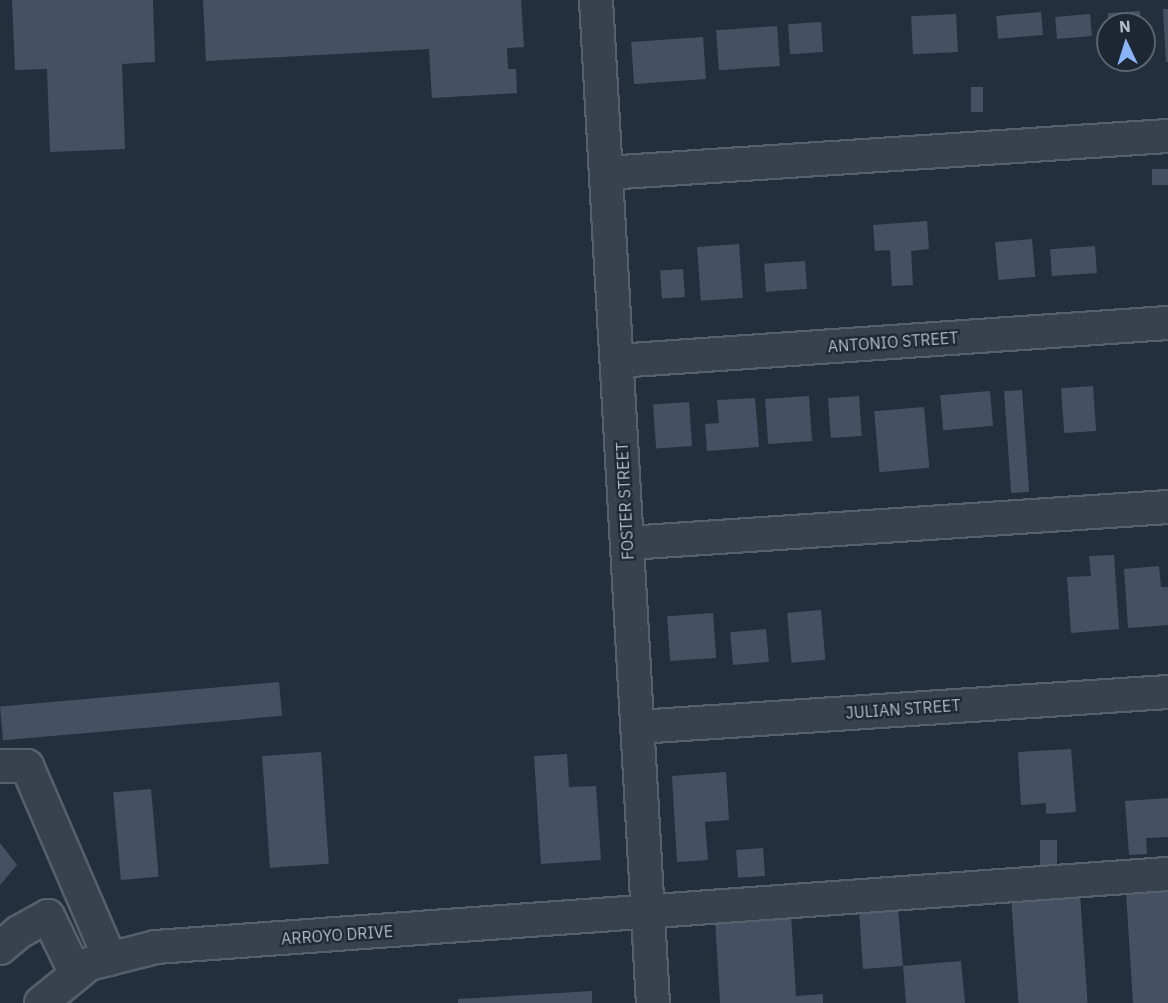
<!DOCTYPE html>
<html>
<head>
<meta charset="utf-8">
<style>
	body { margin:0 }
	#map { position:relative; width:1168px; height:1003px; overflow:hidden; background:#242f3e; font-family:"IBM Plex Sans",sans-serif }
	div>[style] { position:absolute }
	.building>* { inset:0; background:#455162; transform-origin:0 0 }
	.roads { filter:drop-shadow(2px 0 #565f6c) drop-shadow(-2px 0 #565f6c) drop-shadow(0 2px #565f6c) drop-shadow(0 -2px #565f6c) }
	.minor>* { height:32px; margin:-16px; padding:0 16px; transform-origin:16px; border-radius:16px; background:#38414e }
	span { translate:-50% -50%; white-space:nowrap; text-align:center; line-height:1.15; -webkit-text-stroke:4.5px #1d2633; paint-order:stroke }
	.street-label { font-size:16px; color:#b4bcc9 }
	.north { position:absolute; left:1096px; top:12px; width:60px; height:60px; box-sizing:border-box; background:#1d2633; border:2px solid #59626f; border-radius:50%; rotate:356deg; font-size:16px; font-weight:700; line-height:24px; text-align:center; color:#b4bcc9 }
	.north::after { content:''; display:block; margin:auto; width:21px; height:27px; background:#8ab4f8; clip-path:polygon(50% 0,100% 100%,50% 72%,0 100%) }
</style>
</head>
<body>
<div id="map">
	<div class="building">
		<i style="clip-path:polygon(12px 0,153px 0,155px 62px,122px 64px,125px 149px,50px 152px,47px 69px,15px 70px)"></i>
		<i style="clip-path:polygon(203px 0,521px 0,524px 47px,507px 48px,508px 69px,516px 69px,517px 93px,432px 98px,429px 49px,206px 61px)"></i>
		<i style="clip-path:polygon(1163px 9px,1168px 9px,1168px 62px,1166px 62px)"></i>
		<i style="clip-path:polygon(1140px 11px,1141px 24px,1108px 24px,1108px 13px)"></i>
		<i style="left:1041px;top:12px;width:23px;height:45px;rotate:85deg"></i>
		<i style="left:956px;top:14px;width:38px;height:45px;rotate:87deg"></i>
		<i style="left:1090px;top:14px;width:22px;height:35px;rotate:85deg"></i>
		<i style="left:821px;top:22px;width:30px;height:33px;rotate:86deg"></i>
		<i style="left:777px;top:26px;width:40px;height:61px;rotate:86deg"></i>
		<i style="left:703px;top:37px;width:42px;height:72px;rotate:86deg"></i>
		<i style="left:971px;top:87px;width:12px;height:25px"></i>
		<i style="left:1168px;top:169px;width:16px;height:16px;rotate:90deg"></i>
		<i style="clip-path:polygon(927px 221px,929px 249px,911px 251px,913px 285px,892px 286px,890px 250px,875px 251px,873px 225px)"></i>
		<i style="left:1032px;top:239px;width:38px;height:37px;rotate:85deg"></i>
		<i style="left:739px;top:244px;width:54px;height:42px;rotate:86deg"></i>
		<i style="left:1095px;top:246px;width:27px;height:45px;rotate:86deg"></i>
		<i style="left:805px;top:261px;width:28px;height:41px;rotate:86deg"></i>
		<i style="left:683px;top:269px;width:28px;height:23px;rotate:86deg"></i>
		<i style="left:1093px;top:386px;width:45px;height:32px;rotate:86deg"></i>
		<i style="left:1022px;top:390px;width:102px;height:18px;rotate:86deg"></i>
		<i style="left:990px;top:391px;width:35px;height:50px;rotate:85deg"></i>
		<i style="left:809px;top:396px;width:45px;height:44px;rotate:86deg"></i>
		<i style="left:859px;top:396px;width:40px;height:31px;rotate:86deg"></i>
		<i style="clip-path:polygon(755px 398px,759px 447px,707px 451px,705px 424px,719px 423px,717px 400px)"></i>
		<i style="left:689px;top:402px;width:44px;height:36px;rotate:86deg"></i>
		<i style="left:924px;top:407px;width:61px;height:50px;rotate:85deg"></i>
		<i style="clip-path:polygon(1114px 555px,1119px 629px,1071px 633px,1067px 577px,1091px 576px,1089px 556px)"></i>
		<i style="clip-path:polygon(1159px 566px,1161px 587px,1168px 587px,1168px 625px,1128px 628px,1124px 569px)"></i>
		<i style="left:821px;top:610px;width:50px;height:34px;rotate:85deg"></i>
		<i style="left:713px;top:613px;width:45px;height:46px;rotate:86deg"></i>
		<i style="left:766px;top:629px;width:33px;height:36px;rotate:85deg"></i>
		<i style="left:279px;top:682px;width:34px;height:280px;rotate:85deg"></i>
		<i style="clip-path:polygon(1071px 749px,1076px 812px,1046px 814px,1046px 803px,1021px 805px,1018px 752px)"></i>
		<i style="left:321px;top:752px;width:112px;height:59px;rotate:86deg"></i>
		<i style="clip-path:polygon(567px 754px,569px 787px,596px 786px,601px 860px,541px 864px,534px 756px)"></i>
		<i style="clip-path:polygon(726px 772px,729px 820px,705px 822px,708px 860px,677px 862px,672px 776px)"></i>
		<i style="left:151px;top:789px;width:88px;height:38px;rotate:85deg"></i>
		<i style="clip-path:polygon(1168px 798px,1168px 837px,1146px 838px,1147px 854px,1129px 855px,1125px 801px)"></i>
		<i style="left:1040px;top:840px;width:17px;height:25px"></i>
		<i style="clip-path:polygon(0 843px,17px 865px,0 885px)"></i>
		<i style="left:763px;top:848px;width:28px;height:27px;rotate:86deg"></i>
		<i style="clip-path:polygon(1168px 890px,1168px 1003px,1133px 1003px,1126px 892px)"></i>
		<i style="left:1080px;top:894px;width:109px;height:69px;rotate:86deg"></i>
		<i style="clip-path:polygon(898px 908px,903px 966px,961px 961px,965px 1003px,906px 1003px,903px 966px,863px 969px,859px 911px)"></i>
		<i style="clip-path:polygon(791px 914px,796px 996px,823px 994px,823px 1003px,720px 1003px,715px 919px)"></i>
		<i style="clip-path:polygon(592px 991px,592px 1003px,458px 1003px,458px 999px)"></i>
	</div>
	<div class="roads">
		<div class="minor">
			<i style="left:596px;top:0;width:1005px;rotate:86.75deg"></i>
			<i style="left:606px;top:173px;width:563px;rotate:-3.77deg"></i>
			<i style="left:617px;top:361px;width:552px;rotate:-3.95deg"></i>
			<i style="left:628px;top:543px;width:541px;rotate:-3.81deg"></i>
			<i style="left:638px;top:727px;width:531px;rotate:-3.78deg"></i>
			<i style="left:0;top:766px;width:27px"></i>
			<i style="left:27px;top:766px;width:210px;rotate:66.7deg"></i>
			<i style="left:0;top:948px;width:25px;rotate:-40deg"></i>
			<i style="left:19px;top:932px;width:33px;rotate:-29deg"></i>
			<i style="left:48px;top:916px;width:64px;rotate:64.2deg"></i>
			<i style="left:41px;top:1003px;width:62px;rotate:-39.1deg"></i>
			<i style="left:89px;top:964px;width:69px;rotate:-14.2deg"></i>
			<i style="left:156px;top:947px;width:1015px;rotate:-4.13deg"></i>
		</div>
	</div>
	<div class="street-label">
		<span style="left:893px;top:342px;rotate:-4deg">ANTONIO STREET</span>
		<span style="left:625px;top:501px;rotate:-93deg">FOSTER STREET</span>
		<span style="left:903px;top:709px;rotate:-4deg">JULIAN STREET</span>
		<span style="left:337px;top:935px;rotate:-4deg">ARROYO DRIVE</span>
	</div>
	<div class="north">N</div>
</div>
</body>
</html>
